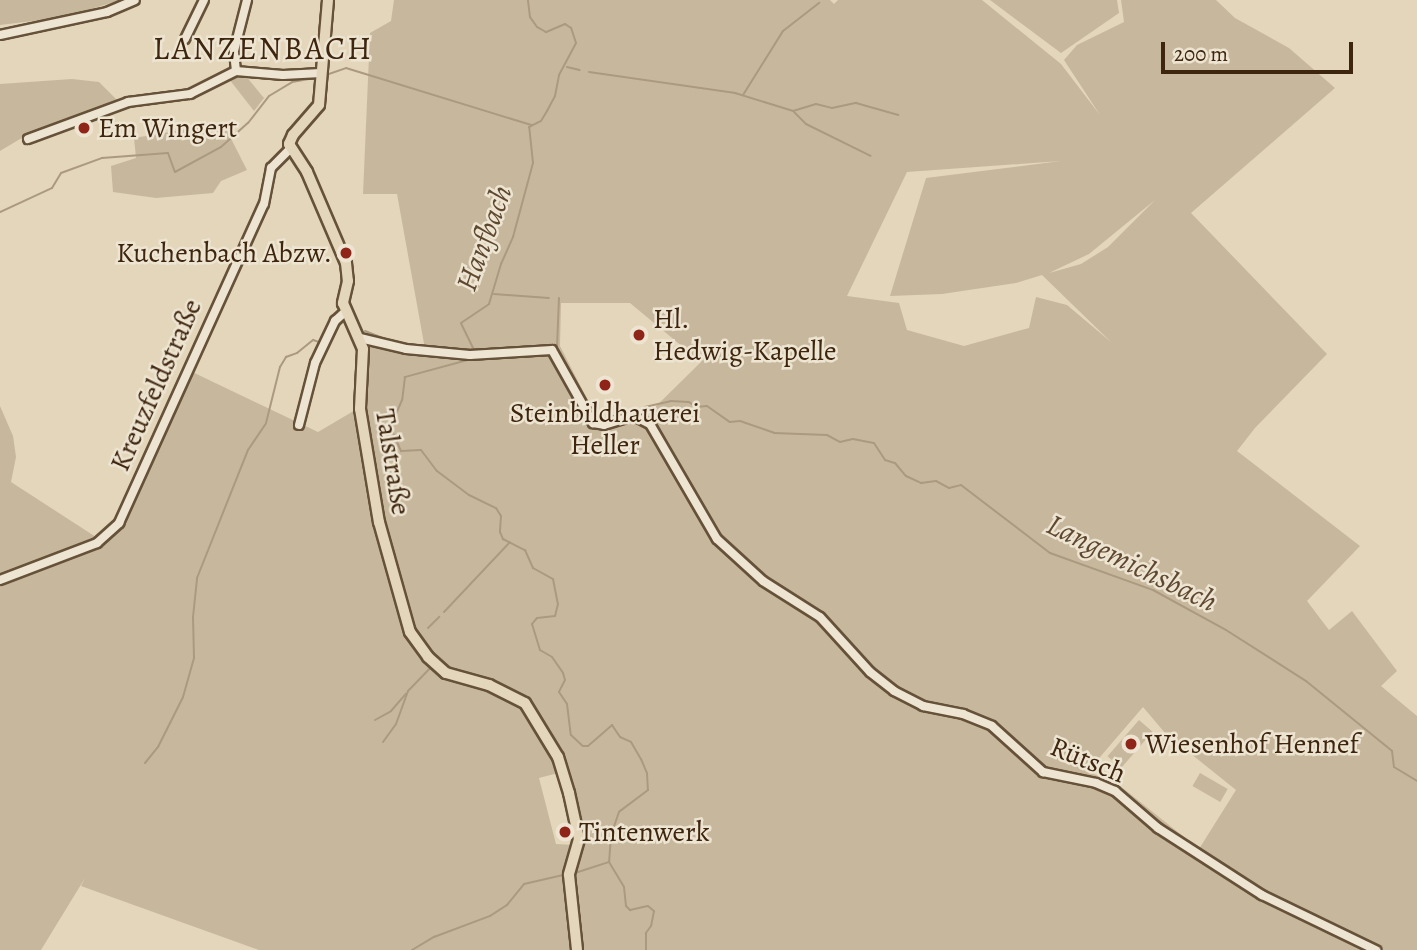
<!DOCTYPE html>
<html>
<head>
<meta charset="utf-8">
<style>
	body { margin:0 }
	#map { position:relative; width:1417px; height:950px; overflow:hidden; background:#e3d6ba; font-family:Alegreya,serif }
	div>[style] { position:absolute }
	.green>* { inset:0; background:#c7b89d; transform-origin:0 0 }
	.stream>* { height:2px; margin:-1px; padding:0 1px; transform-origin:1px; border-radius:1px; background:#ab9a80 }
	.roads { filter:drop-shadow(2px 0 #665139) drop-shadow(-2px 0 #665139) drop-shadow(0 2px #665139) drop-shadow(0 -2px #665139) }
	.minor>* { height:8px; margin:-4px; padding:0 4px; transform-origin:4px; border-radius:4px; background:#ede4d2 }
	.major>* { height:10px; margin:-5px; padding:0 5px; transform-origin:5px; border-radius:5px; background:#e3d6ba }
	.dots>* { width:19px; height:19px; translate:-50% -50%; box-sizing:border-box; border:4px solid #ede4d2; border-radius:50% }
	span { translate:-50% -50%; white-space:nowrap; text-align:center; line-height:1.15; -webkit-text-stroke:5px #ede4d2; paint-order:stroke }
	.poi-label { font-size:28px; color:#3d250e }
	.left { translate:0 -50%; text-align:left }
	.right { translate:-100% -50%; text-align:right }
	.street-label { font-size:28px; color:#3d250e }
	.water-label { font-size:30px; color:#5e4830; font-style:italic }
	.quarter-label { font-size:32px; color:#3d250e; letter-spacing:2px }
	.scale { position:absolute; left:1161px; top:42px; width:192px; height:32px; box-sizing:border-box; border:4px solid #3d250e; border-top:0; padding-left:9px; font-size:21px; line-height:24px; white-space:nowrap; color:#3d250e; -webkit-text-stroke:5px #ede4d2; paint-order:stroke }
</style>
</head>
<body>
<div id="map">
	<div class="green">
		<i style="clip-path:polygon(0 0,120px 0,66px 17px,0 25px)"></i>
		<i style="clip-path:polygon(evenodd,394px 0,830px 0,834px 4px,838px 0,982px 0,1061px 64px,1100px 115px,1064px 60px,1077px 45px,1124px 22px,1121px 0,1216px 0,1235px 18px,1289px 48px,1335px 88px,1191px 213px,1327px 354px,1255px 428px,1237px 451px,1360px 546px,1307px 601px,1329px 630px,1352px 611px,1397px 671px,1381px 686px,1417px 716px,1417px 950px,259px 950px,81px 886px,85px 878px,41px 950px,0 950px,0 406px,13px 436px,16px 457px,11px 482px,99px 539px,113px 525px,184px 368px,318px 432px,357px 409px,358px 341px,425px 349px,397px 194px,363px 194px,370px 33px,391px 21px,394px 0,1061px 161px,926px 178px,890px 296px,942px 294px,1016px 283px,1042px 275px,1111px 342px,1067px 305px,1036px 297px,1029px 328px,964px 346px,907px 330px,899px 303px,847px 296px,907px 172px,1061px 161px,394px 0,1155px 200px,1108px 247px,1081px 264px,1049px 273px,1089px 254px,1155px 200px,394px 0,561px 303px,630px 303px,701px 362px,641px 421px,622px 422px,603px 430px,560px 346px,561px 303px,394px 0,1143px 707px,1165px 733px,1236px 790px,1199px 849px,1124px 789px,1088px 771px,1143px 707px,394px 0,558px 773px,576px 839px,574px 845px,556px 844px,539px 778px,558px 773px)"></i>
		<i style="clip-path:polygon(990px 0,1117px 0,1119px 13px,1061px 53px)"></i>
		<i style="clip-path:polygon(234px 75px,245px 75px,264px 98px,254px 111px,229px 79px)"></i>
		<i style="clip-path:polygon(72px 79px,99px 82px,119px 102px,25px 136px,0 151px,0 84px)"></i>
		<i style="clip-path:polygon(223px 123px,247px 170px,221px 181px,213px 193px,156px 198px,113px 192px,111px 166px,136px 158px,134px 138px)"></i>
		<i style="left:1139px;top:720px;width:18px;height:48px;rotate:41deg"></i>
		<i style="left:1200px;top:773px;width:32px;height:15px;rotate:30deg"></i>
	</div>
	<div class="stream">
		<i style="left:567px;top:67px;width:13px;rotate:13deg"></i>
		<i style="left:589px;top:72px;width:148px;rotate:8.2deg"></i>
		<i style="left:735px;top:93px;width:61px;rotate:17.2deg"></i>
		<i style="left:793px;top:111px;width:24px;rotate:-17deg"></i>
		<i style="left:816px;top:104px;width:16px;rotate:14deg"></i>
		<i style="left:832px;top:108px;width:25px;rotate:-12deg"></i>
		<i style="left:856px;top:103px;width:44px;rotate:15.9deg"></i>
		<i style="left:326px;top:75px;width:21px;rotate:-19deg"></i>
		<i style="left:346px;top:68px;width:194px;rotate:17.1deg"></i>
		<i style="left:743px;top:95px;width:75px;rotate:-58deg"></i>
		<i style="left:783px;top:31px;width:46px;rotate:-37.9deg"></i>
		<i style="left:794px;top:112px;width:17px;rotate:45deg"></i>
		<i style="left:806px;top:124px;width:72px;rotate:26.2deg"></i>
		<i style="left:0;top:212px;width:57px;rotate:-24.8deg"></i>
		<i style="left:52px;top:188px;width:17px;rotate:-59deg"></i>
		<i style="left:61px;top:173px;width:44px;rotate:-20.1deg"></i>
		<i style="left:102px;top:158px;width:66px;rotate:-4.3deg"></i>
		<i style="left:168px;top:153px;width:20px;rotate:70deg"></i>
		<i style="left:175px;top:172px;width:52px;rotate:-28.5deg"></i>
		<i style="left:221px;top:147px;width:36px;rotate:-42deg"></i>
		<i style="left:248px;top:123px;width:34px;rotate:-52deg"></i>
		<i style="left:269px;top:96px;width:27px;rotate:-31deg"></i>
		<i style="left:292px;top:82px;width:23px;rotate:-10deg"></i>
		<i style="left:494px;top:294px;width:55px;rotate:4.2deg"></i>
		<i style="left:365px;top:331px;width:19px;rotate:21deg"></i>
		<i style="left:392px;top:341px;width:12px;rotate:14deg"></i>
		<i style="left:557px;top:347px;width:49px;rotate:-87.7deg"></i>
		<i style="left:459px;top:350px;width:15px;rotate:-4deg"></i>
		<i style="left:475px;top:352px;width:32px;rotate:-116deg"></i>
		<i style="left:461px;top:323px;width:34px;rotate:-34deg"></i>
		<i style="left:489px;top:304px;width:42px;rotate:-73.3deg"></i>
		<i style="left:501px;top:264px;width:30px;rotate:-66deg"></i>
		<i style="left:513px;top:237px;width:77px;rotate:-74.9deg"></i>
		<i style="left:533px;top:163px;width:36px;rotate:-96deg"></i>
		<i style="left:529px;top:127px;width:13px;rotate:-27deg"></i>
		<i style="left:541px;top:121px;width:12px;rotate:-59deg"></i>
		<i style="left:547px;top:111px;width:17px;rotate:-62deg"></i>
		<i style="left:555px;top:96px;width:21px;rotate:-79deg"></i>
		<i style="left:559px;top:75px;width:36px;rotate:-62deg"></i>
		<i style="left:576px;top:43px;width:16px;rotate:-108deg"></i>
		<i style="left:571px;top:28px;width:7px;rotate:-146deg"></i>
		<i style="left:565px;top:24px;width:21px;rotate:157deg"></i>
		<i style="left:546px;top:32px;width:10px;rotate:-151deg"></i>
		<i style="left:537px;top:27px;width:12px;rotate:-125deg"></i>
		<i style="left:530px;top:17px;width:17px;rotate:-97deg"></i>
		<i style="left:475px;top:358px;width:73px;rotate:164.8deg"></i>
		<i style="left:405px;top:377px;width:23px;rotate:97deg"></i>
		<i style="left:402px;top:400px;width:26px;rotate:113deg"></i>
		<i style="left:392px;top:424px;width:9px;rotate:84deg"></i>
		<i style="left:393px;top:433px;width:20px;rotate:66deg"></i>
		<i style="left:401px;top:451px;width:20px;rotate:-3deg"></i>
		<i style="left:421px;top:450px;width:26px;rotate:53deg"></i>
		<i style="left:437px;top:471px;width:40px;rotate:37deg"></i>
		<i style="left:469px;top:495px;width:30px;rotate:26deg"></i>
		<i style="left:496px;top:508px;width:9px;rotate:58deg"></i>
		<i style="left:501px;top:516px;width:16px;rotate:94deg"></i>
		<i style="left:500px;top:532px;width:8px;rotate:67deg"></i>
		<i style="left:503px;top:539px;width:25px;rotate:27deg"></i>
		<i style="left:525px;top:550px;width:20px;rotate:66deg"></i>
		<i style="left:533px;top:568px;width:23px;rotate:29deg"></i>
		<i style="left:553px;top:579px;width:25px;rotate:79deg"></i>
		<i style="left:558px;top:604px;width:12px;rotate:104deg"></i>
		<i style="left:555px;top:616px;width:18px;rotate:174deg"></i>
		<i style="left:537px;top:618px;width:8px;rotate:130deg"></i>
		<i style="left:532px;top:624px;width:27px;rotate:73deg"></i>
		<i style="left:540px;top:650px;width:14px;rotate:30deg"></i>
		<i style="left:552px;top:657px;width:19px;rotate:55deg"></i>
		<i style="left:563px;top:673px;width:7px;rotate:74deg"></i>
		<i style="left:565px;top:680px;width:13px;rotate:117deg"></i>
		<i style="left:559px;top:692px;width:14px;rotate:56deg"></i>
		<i style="left:567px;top:704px;width:31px;rotate:83deg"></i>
		<i style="left:571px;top:735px;width:16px;rotate:43deg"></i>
		<i style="left:583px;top:746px;width:5px"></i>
		<i style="left:588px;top:746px;width:32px;rotate:-41deg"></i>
		<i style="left:612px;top:725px;width:14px;rotate:56deg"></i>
		<i style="left:620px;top:737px;width:12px;rotate:24deg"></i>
		<i style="left:631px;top:742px;width:20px;rotate:60deg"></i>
		<i style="left:641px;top:759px;width:15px;rotate:67deg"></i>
		<i style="left:647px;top:773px;width:17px;rotate:87deg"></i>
		<i style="left:648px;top:790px;width:36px;rotate:143deg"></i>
		<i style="left:619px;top:812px;width:24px;rotate:109deg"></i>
		<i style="left:611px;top:835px;width:27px;rotate:94deg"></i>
		<i style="left:609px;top:862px;width:29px;rotate:59deg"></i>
		<i style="left:624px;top:887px;width:19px;rotate:84deg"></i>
		<i style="left:626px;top:906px;width:6px;rotate:45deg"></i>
		<i style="left:630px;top:910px;width:18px;rotate:-13deg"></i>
		<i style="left:648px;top:906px;width:8px;rotate:40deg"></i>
		<i style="left:654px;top:911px;width:15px;rotate:101deg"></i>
		<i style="left:651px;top:926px;width:9px;rotate:126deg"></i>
		<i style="left:646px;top:933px;width:17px;rotate:90deg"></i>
		<i style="left:645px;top:407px;width:27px;rotate:-13deg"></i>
		<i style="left:671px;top:401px;width:18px;rotate:3deg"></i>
		<i style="left:689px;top:402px;width:9px;rotate:36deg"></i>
		<i style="left:696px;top:407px;width:11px;rotate:-5deg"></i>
		<i style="left:707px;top:406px;width:28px;rotate:35deg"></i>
		<i style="left:730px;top:422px;width:10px;rotate:-6deg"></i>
		<i style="left:740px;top:421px;width:36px;rotate:19deg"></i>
		<i style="left:774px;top:433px;width:53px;rotate:2.2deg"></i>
		<i style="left:827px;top:435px;width:15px;rotate:28deg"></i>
		<i style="left:840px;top:442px;width:13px;rotate:-13deg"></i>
		<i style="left:853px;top:439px;width:21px;rotate:11deg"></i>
		<i style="left:874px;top:443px;width:20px;rotate:57deg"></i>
		<i style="left:885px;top:460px;width:10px;rotate:17deg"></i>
		<i style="left:895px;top:463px;width:17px;rotate:50deg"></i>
		<i style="left:906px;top:476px;width:17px;rotate:25deg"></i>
		<i style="left:921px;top:483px;width:15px;rotate:-8deg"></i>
		<i style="left:936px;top:481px;width:15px;rotate:28deg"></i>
		<i style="left:949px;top:488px;width:12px;rotate:-14deg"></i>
		<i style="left:961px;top:485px;width:112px;rotate:37.4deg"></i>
		<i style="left:1050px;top:553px;width:109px;rotate:19.8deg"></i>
		<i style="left:1153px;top:590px;width:83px;rotate:28.7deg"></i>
		<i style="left:1226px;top:630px;width:95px;rotate:32.5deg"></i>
		<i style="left:1306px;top:681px;width:111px;rotate:39.1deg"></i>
		<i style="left:1392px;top:751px;width:16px;rotate:83deg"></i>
		<i style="left:1394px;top:767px;width:27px;rotate:31deg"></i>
		<i style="left:444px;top:612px;width:96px;rotate:-46.7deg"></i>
		<i style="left:428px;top:628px;width:16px;rotate:-45deg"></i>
		<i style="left:375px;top:720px;width:18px;rotate:-29deg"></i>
		<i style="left:391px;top:711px;width:23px;rotate:-49deg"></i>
		<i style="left:383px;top:742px;width:22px;rotate:-54deg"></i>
		<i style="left:396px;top:724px;width:35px;rotate:-70deg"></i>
		<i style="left:408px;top:691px;width:32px;rotate:-46deg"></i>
		<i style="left:145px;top:763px;width:21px;rotate:-51deg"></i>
		<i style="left:158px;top:747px;width:56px;rotate:-63.4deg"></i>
		<i style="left:183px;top:697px;width:41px;rotate:-74.2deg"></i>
		<i style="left:194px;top:658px;width:41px;rotate:-91.4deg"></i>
		<i style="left:193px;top:617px;width:39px;rotate:-84deg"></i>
		<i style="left:197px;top:578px;width:138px;rotate:-68.3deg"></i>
		<i style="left:248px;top:450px;width:32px;rotate:-56deg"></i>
		<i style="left:266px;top:423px;width:58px;rotate:-76deg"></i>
		<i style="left:280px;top:367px;width:12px;rotate:-59deg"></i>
		<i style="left:286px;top:357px;width:12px;rotate:-20deg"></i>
		<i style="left:297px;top:353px;width:21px;rotate:-39deg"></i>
		<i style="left:313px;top:340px;width:6px;rotate:18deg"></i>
		<i style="left:575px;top:873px;width:36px;rotate:-18deg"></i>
		<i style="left:412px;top:950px;width:26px;rotate:-31deg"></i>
		<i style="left:434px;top:937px;width:60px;rotate:-20.6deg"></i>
		<i style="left:490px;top:916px;width:20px;rotate:-33deg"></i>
		<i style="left:507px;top:905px;width:27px;rotate:-51deg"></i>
		<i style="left:524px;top:884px;width:39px;rotate:-13deg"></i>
	</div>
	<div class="roads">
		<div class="minor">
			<i style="left:0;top:35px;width:109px;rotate:-12.1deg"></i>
			<i style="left:107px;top:12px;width:30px;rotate:-23deg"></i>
			<i style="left:185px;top:39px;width:43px;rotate:-64deg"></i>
			<i style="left:236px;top:71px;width:20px;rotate:-96deg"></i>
			<i style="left:234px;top:51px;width:53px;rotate:-75.7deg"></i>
			<i style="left:28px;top:139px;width:107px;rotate:-20.3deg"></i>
			<i style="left:128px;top:102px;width:63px;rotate:-7.4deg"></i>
			<i style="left:190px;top:94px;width:51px;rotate:-26.6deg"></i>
			<i style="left:236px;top:71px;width:47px;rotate:4.9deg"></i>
			<i style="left:283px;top:75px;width:38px;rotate:-3deg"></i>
			<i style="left:360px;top:338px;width:47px;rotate:13.4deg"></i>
			<i style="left:406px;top:349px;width:64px;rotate:5.4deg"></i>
			<i style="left:470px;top:355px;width:82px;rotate:-3.5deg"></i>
			<i style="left:552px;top:350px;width:84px;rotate:60.7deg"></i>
			<i style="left:593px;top:423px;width:11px;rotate:10deg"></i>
			<i style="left:604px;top:425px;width:31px;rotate:-17deg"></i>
			<i style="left:634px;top:416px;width:18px;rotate:27deg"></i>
			<i style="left:650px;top:424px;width:133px;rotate:59.8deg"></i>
			<i style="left:717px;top:539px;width:62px;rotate:42.4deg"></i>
			<i style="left:763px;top:581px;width:67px;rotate:32.3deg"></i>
			<i style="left:820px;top:617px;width:74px;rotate:47.7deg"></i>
			<i style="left:870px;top:672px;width:31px;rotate:38deg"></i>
			<i style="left:894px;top:691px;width:33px;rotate:27deg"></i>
			<i style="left:923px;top:706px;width:41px;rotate:11.3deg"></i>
			<i style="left:963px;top:714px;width:31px;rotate:22deg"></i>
			<i style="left:992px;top:726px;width:69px;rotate:42deg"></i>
			<i style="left:1043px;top:772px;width:54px;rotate:11.7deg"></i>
			<i style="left:1096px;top:783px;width:21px;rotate:23deg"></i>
			<i style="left:1115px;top:791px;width:57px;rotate:40.7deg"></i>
			<i style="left:1158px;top:828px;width:124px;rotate:32.8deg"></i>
			<i style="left:1262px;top:895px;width:127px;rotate:25.8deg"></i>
			<i style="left:299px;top:425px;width:64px;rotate:-75.5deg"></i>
			<i style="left:315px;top:363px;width:47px;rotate:-64.5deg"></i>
			<i style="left:335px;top:321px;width:13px;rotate:-42deg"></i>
			<i style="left:0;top:580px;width:104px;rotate:-20.9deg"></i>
			<i style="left:97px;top:543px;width:30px;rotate:-42deg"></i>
			<i style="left:119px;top:523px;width:350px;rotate:-65.6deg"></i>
			<i style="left:264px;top:204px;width:37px;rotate:-79deg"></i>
			<i style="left:271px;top:168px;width:28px;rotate:-45deg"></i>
		</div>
		<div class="major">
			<i style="left:328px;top:0;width:105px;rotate:94.9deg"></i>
			<i style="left:319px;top:105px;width:40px;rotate:131deg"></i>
			<i style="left:293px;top:135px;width:10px;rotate:114deg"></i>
			<i style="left:289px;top:144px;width:33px;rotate:57deg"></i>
			<i style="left:307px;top:172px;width:99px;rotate:66.8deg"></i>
			<i style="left:346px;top:263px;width:18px;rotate:84deg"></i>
			<i style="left:348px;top:281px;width:23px;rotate:103deg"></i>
			<i style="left:343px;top:303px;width:50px;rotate:66.5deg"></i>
			<i style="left:363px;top:349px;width:60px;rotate:92.9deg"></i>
			<i style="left:360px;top:409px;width:115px;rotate:80.5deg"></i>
			<i style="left:379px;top:522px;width:114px;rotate:74.3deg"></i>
			<i style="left:410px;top:632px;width:31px;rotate:54deg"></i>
			<i style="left:428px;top:657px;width:24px;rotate:42deg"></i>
			<i style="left:446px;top:673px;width:45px;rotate:15.6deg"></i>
			<i style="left:489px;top:685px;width:40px;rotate:26.6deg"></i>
			<i style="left:525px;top:703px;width:63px;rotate:58.6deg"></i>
			<i style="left:558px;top:757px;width:38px;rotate:73deg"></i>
			<i style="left:569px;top:793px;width:47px;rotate:77.7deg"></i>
			<i style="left:579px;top:839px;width:37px;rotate:106deg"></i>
			<i style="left:569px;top:875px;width:75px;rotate:83.9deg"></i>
		</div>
	</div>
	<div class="dots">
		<i style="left:84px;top:128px;background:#8f2418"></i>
		<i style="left:346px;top:253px;background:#8f2418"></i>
		<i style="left:639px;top:335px;background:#8f2418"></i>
		<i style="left:605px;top:385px;background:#8f2418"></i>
		<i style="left:1131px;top:744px;background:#8f2418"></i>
		<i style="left:565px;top:832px;background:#8f2418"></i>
	</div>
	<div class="poi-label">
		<span class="left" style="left:98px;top:128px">Em Wingert</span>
		<span class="right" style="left:332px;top:253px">Kuchenbach Abzw.</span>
		<span class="left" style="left:653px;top:335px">Hl.<br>Hedwig-Kapelle</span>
		<span style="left:605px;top:429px">Steinbildhauerei<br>Heller</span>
		<span class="left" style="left:1145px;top:744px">Wiesenhof Hennef</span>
		<span class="left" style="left:579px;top:832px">Tintenwerk</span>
	</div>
	<div class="street-label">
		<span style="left:156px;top:385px;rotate:-66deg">Kreuzfeldstraße</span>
		<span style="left:393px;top:462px;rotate:81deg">Talstraße</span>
		<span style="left:1088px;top:760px;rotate:22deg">Rütsch</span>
	</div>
	<div class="water-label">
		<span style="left:484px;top:238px;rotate:-70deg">Hanfbach</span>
		<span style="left:1132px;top:563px;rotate:26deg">Langemichsbach</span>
	</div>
	<div class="quarter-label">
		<span style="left:263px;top:48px">LANZENBACH</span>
	</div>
	<div class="scale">200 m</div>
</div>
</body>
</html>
